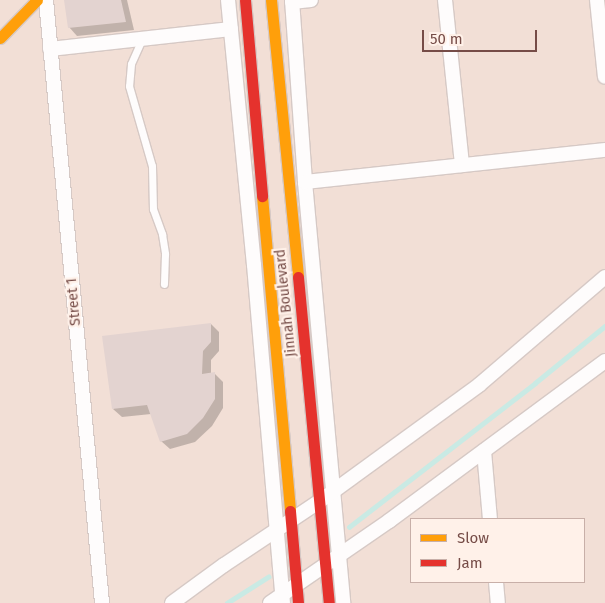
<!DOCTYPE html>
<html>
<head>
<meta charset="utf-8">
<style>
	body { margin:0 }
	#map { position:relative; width:605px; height:603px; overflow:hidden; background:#f7ede8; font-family:"Fira Sans",sans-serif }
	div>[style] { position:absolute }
	.residential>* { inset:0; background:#f2dfd6 }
	.shadow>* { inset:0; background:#0003 }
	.stream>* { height:4.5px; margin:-2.25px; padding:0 2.25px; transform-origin:2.25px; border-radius:2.25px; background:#c9eae4 }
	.building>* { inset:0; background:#e3d3d0 }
	.roads { filter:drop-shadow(1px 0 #d6c9c5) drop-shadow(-1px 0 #d6c9c5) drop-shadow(0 1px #d6c9c5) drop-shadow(0 -1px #d6c9c5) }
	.lane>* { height:7px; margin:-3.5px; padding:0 3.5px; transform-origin:3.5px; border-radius:3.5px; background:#fefcfc }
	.street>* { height:14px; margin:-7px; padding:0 7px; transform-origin:7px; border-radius:7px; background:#fefcfc }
	.slow>* { height:11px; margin:-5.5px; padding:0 5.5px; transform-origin:5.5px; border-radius:5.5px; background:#ff9f0a }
	.jam>* { height:11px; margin:-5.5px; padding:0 5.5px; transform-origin:5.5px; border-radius:5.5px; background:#e5322d }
	span { translate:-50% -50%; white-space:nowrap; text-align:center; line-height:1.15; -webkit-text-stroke:4.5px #fff1e9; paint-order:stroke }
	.street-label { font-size:14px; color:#764c47 }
	.legend { position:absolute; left:410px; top:518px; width:175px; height:65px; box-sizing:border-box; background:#fff1e9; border:1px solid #c8afa8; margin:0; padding:6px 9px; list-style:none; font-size:15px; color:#764c47 }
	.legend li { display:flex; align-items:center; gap:10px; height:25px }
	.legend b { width:25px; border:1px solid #c8afa8 }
	.scale { position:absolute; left:422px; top:30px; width:115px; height:22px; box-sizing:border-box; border:2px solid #764c47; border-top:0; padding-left:6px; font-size:15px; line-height:18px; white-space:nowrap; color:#764c47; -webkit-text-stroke:4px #fff1e9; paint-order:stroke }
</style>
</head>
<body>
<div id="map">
	<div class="residential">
		<i style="clip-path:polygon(evenodd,0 0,605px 0,605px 603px,0 603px,0 0,411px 519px,584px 519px,584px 582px,411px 582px,411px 519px)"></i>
	</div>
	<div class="shadow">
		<i style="clip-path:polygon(65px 0,127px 0,134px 30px,77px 36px,69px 27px)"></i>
		<i style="clip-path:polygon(211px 324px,219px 332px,219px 351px,211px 360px,211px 374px,215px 374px,223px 382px,223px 408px,212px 426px,195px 442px,170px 449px,161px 441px,151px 414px,122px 417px,113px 409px)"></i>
	</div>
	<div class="stream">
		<i style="left:349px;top:527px;width:235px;rotate:-37.7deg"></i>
		<i style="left:535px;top:383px;width:90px;rotate:-39.2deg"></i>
		<i style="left:227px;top:603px;width:49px;rotate:-32.4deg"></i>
	</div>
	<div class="building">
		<i style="clip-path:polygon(64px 0,121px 0,126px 22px,68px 28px)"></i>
		<i style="clip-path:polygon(211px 323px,211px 342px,203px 351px,202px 374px,215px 372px,215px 399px,203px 418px,187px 434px,160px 442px,147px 405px,112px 409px,102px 336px)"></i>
	</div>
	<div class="roads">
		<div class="lane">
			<i style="left:142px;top:39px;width:27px;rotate:114deg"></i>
			<i style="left:131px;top:64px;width:22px;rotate:95deg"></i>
			<i style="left:129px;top:86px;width:83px;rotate:74deg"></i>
			<i style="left:152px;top:166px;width:43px;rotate:88.7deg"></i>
			<i style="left:153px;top:209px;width:27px;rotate:70deg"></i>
			<i style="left:162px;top:234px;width:20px;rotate:81deg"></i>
			<i style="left:165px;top:254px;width:30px;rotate:92deg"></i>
		</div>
		<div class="street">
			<i style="left:46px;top:0;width:606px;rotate:84.69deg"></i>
			<i style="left:228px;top:0;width:266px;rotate:84.4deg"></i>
			<i style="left:254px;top:265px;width:339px;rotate:85.1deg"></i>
			<i style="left:292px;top:0;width:182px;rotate:85.9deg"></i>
			<i style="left:305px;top:182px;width:423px;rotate:84.8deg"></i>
			<i style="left:445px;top:0;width:166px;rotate:84.1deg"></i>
			<i style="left:597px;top:0;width:77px;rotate:84.1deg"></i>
			<i style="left:292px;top:2px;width:19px;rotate:-6deg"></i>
			<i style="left:50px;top:49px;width:182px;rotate:-6.3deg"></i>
			<i style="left:305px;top:182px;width:302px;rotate:-6.1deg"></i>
			<i style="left:484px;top:451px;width:68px;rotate:85deg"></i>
			<i style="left:496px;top:582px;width:21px;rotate:85deg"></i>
			<i style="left:172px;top:603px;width:64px;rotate:-36.2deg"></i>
			<i style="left:224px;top:565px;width:115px;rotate:-33.7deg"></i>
			<i style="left:320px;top:501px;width:197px;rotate:-36.1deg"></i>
			<i style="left:479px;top:385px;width:166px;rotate:-40.6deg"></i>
			<i style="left:270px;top:603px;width:145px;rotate:-34.6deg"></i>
			<i style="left:389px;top:521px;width:269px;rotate:-36.5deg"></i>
		</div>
		<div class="slow">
			<i style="left:271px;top:0;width:278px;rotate:84.4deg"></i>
			<i style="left:0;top:38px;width:53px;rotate:-45.8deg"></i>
			<i style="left:262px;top:196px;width:316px;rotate:84.9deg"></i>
		</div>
		<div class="jam">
			<i style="left:245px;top:0;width:197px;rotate:85deg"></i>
			<i style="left:298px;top:277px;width:327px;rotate:84.6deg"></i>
			<i style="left:290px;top:511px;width:92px;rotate:85deg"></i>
		</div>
	</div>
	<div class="street-label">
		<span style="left:74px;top:302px;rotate:-95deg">Street 1</span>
		<span style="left:286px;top:303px;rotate:-96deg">Jinnah Boulevard</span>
	</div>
	<ul class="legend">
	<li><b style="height:6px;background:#ff9f0a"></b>Slow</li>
	<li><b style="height:6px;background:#e5322d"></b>Jam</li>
	</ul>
	<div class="scale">50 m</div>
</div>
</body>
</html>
